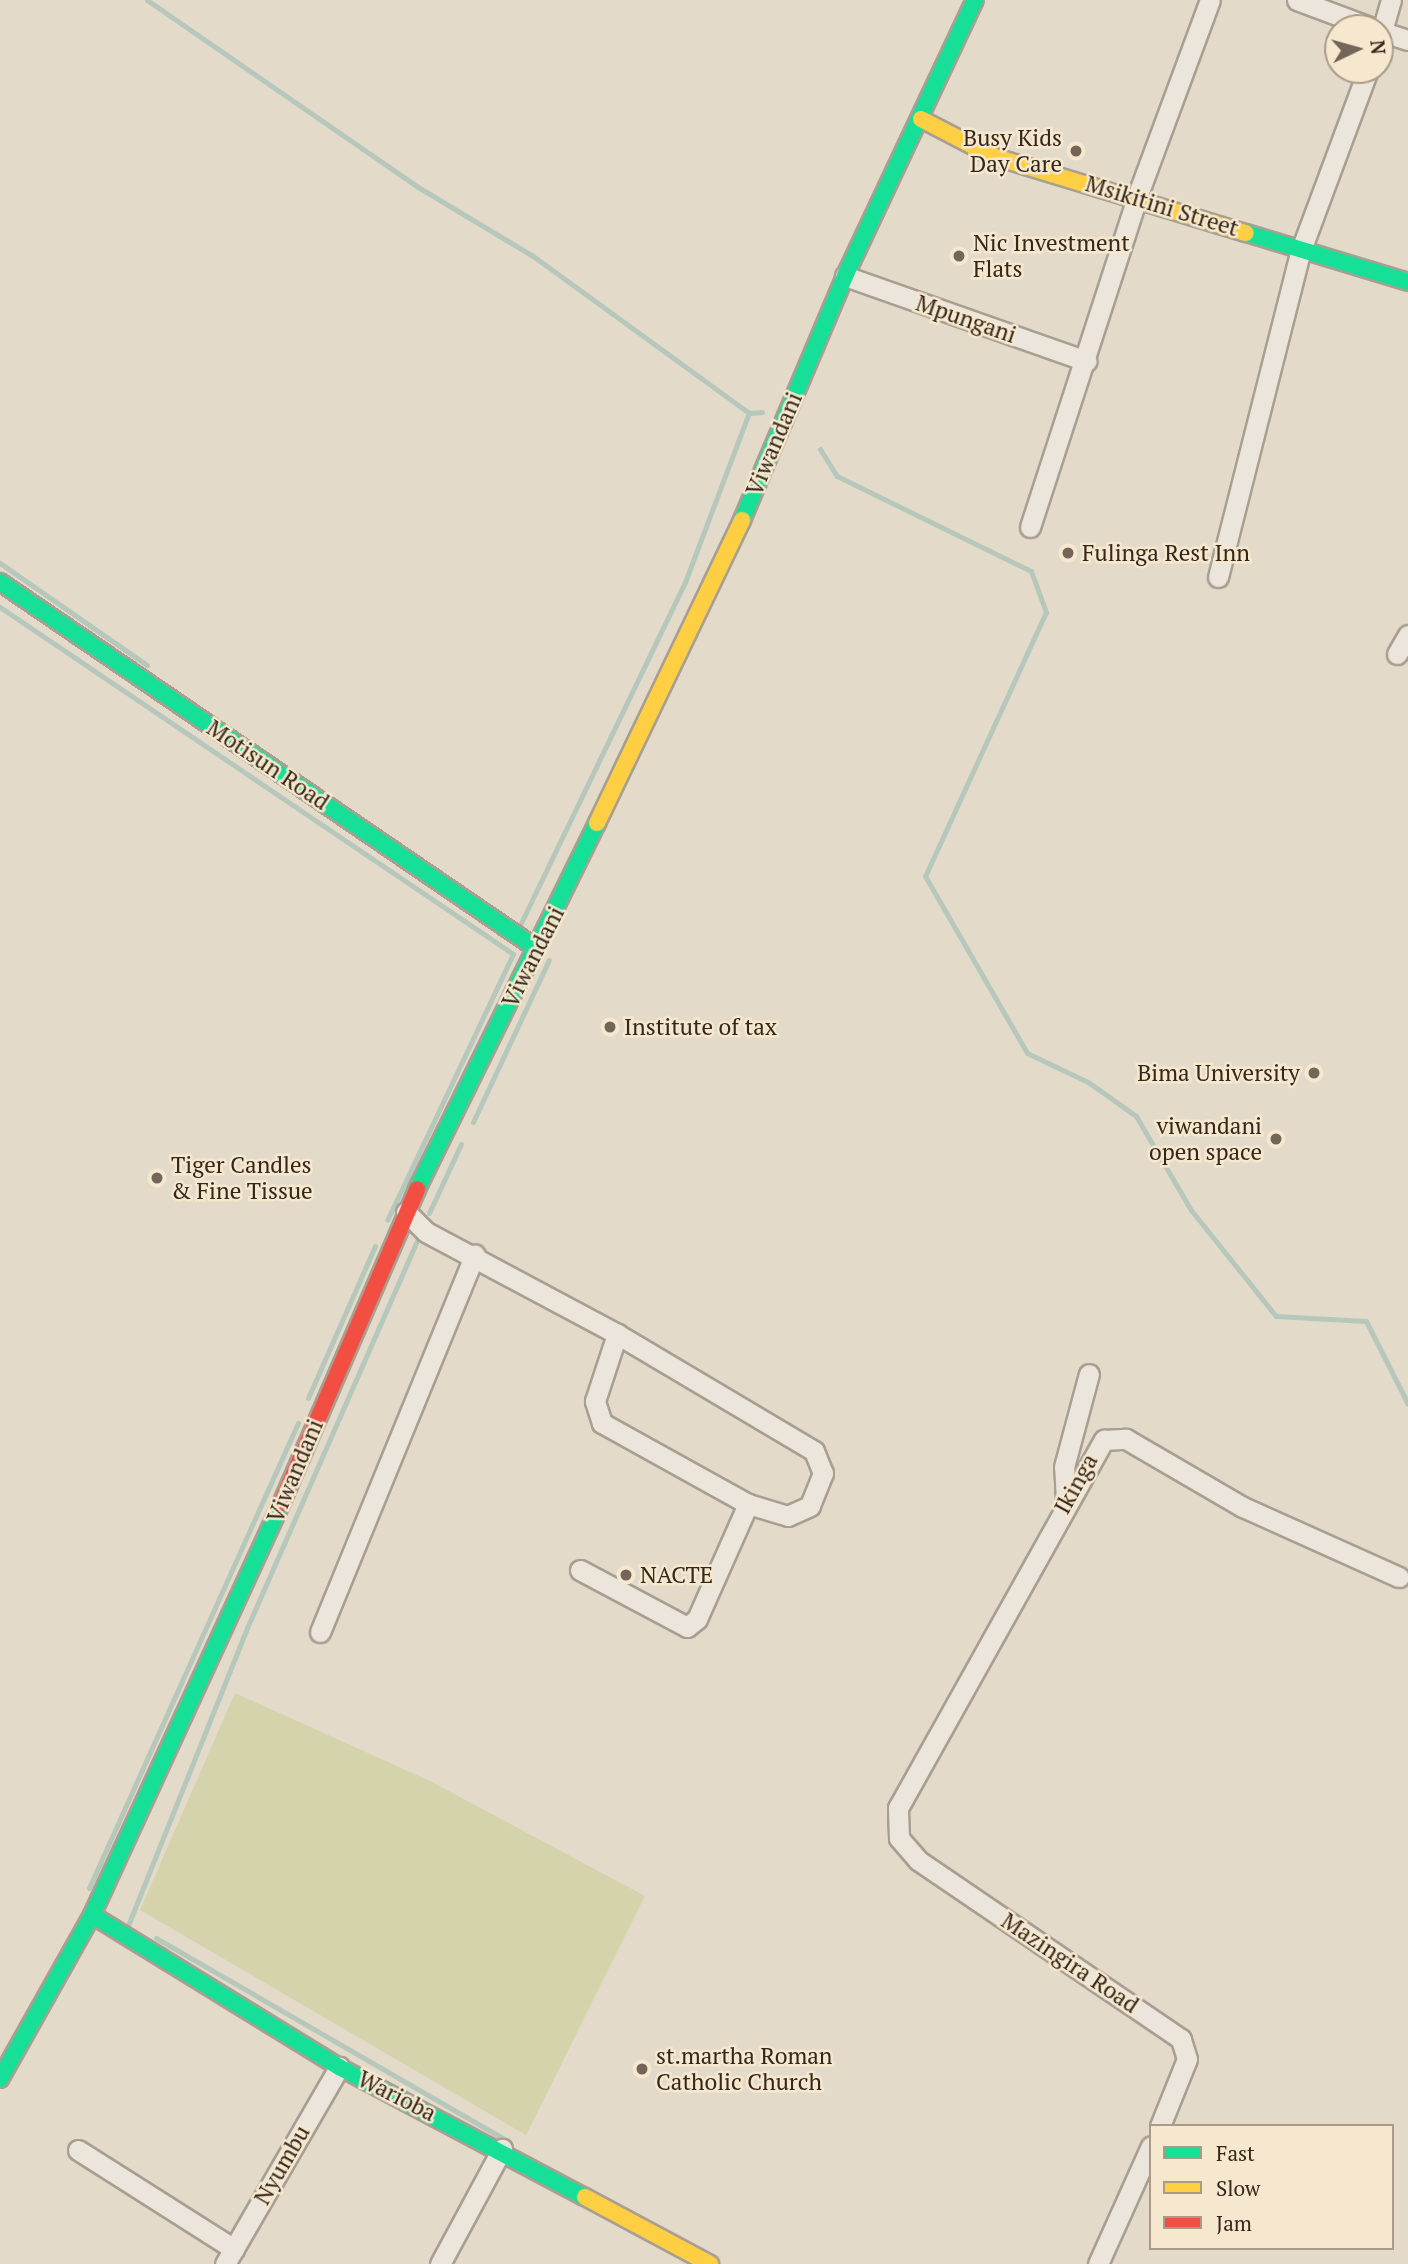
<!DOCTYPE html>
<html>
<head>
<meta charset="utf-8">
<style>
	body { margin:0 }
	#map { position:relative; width:1408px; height:2264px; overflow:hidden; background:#e4dac9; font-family:"PT Serif",serif }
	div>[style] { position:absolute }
	.green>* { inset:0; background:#d5d3ab }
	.stream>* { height:5px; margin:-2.5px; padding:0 2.5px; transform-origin:2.5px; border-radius:2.5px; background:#b6c8bc }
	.roads { filter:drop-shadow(2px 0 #a89f93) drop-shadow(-2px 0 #a89f93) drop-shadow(0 2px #a89f93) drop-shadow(0 -2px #a89f93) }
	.street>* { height:19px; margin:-9.5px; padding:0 9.5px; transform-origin:9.5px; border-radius:9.5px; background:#ebe5db }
	.fast>* { height:16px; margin:-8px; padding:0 8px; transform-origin:8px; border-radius:8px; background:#16e098 }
	.slow>* { height:16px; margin:-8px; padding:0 8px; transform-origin:8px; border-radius:8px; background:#ffcf43 }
	.jam>* { height:16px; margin:-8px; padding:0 8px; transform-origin:8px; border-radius:8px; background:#f24e42 }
	.dots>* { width:19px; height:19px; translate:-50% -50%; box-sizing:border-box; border:4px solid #f6e8ce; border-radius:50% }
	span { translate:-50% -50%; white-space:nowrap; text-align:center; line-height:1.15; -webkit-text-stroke:5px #f6e8ce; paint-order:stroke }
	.poi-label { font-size:23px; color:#36271c }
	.right { translate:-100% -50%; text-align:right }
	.left { translate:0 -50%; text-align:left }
	.street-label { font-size:23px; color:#36271c }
	.legend { position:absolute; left:1149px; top:2124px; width:245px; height:126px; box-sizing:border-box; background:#f6e8ce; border:2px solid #a99b87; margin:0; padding:9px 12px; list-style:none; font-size:21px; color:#36271c }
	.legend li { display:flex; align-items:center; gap:14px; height:35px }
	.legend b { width:35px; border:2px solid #a99b87 }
	.north { position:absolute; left:1324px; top:14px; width:70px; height:70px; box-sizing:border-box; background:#f6e8ce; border:2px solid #a99b87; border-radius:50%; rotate:85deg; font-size:19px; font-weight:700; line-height:28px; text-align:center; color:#36271c }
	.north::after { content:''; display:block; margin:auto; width:24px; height:32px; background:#736659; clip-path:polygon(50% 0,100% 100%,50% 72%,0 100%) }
</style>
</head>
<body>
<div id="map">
	<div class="green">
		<i style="clip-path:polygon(235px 1693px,430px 1781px,645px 1896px,526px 2135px,140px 1910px)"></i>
	</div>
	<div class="stream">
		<i style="left:147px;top:0;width:329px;rotate:34.6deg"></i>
		<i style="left:418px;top:187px;width:134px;rotate:31deg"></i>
		<i style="left:533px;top:256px;width:267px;rotate:36deg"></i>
		<i style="left:749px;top:413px;width:13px;rotate:-4deg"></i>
		<i style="left:820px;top:449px;width:32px;rotate:58deg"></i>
		<i style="left:837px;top:476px;width:216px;rotate:26.1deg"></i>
		<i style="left:1031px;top:571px;width:44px;rotate:69.9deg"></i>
		<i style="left:1046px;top:612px;width:290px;rotate:114.6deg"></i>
		<i style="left:925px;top:876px;width:204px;rotate:60deg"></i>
		<i style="left:1027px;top:1053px;width:68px;rotate:25.4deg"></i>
		<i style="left:1088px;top:1082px;width:59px;rotate:35.3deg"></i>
		<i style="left:1136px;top:1116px;width:109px;rotate:59.7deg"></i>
		<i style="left:1191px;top:1210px;width:136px;rotate:51.3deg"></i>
		<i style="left:1276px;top:1316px;width:90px;rotate:3.2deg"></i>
		<i style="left:1366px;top:1321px;width:93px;rotate:63.2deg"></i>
		<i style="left:0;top:563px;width:179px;rotate:34.8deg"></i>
		<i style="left:0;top:607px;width:619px;rotate:34.07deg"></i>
		<i style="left:513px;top:954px;width:294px;rotate:115.3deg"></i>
		<i style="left:520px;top:925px;width:381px;rotate:-64.3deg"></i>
		<i style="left:685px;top:582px;width:181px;rotate:-69.3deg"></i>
		<i style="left:473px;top:1122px;width:179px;rotate:-64.9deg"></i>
		<i style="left:429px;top:1213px;width:76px;rotate:-65.1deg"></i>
		<i style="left:308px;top:1398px;width:166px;rotate:-66.2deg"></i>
		<i style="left:89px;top:1888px;width:510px;rotate:-65.8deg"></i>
		<i style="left:129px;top:1923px;width:318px;rotate:-68.2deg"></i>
		<i style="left:247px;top:1628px;width:425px;rotate:-66.3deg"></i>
		<i style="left:156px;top:1938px;width:404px;rotate:30deg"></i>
	</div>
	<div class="roads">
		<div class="street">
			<i style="left:1297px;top:0;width:80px;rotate:20.5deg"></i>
			<i style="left:1380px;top:31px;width:29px;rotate:18deg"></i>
			<i style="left:1380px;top:38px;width:40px;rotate:-74deg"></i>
			<i style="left:845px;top:276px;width:256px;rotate:19.4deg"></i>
			<i style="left:1030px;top:527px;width:347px;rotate:-72deg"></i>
			<i style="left:1137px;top:197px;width:210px;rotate:-69.7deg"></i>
			<i style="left:1218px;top:577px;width:337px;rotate:-75.8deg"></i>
			<i style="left:1301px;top:250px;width:192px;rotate:-69.6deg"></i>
			<i style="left:1397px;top:654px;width:22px;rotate:-60deg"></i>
			<i style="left:406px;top:1212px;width:28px;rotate:45deg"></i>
			<i style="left:426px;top:1232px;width:217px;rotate:28.1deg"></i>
			<i style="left:617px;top:1334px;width:229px;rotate:30.7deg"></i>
			<i style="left:814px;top:1451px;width:24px;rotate:68deg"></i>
			<i style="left:823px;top:1473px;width:35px;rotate:112deg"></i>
			<i style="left:810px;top:1506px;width:24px;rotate:156deg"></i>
			<i style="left:788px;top:1516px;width:42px;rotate:-163.3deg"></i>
			<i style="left:748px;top:1504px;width:167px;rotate:-151deg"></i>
			<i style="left:602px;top:1423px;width:23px;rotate:-108deg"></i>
			<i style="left:595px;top:1401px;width:71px;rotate:-71.8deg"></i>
			<i style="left:1066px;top:1501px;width:34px;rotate:-93deg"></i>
			<i style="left:1064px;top:1467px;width:96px;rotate:-75deg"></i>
			<i style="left:580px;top:1570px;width:121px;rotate:28deg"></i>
			<i style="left:687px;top:1627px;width:13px;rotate:-39deg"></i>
			<i style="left:697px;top:1619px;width:126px;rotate:-66.1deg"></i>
			<i style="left:320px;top:1632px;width:408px;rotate:-67.7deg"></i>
			<i style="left:1160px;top:2126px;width:72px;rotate:-68.1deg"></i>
			<i style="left:1187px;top:2059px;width:21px;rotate:-107deg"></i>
			<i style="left:1181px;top:2039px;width:318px;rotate:-145.8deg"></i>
			<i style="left:918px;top:1860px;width:29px;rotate:-131deg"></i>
			<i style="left:899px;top:1838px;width:30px;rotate:-92deg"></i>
			<i style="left:898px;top:1808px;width:422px;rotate:-60.8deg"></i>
			<i style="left:1104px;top:1440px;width:22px;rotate:-3deg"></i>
			<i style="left:1126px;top:1439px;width:135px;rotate:30.2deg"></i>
			<i style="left:1243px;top:1507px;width:171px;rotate:24.2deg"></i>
			<i style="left:78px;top:2150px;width:185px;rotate:32.4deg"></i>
			<i style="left:225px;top:2264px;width:228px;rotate:-59.9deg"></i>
			<i style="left:440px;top:2264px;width:131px;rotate:-61.7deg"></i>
			<i style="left:1098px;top:2264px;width:129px;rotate:-65.8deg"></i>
		</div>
		<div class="fast">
			<i style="left:1246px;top:233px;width:169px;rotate:16.8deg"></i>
			<i style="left:742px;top:520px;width:265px;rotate:-67.1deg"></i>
			<i style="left:845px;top:276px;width:305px;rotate:-64.8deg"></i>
			<i style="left:0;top:582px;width:649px;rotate:34.33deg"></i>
			<i style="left:417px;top:1189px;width:408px;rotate:-63.8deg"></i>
			<i style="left:92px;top:1915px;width:290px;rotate:31.6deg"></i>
			<i style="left:339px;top:2067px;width:278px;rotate:27.9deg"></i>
			<i style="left:0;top:2079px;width:188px;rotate:-60.7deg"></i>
			<i style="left:92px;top:1915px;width:452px;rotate:-65.3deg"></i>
		</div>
		<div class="slow">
			<i style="left:921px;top:119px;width:80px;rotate:27.5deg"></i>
			<i style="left:992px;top:156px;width:265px;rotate:16.9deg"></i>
			<i style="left:597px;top:823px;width:336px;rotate:-64.4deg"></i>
			<i style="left:585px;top:2197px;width:142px;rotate:28.2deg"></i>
		</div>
		<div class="jam">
			<i style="left:281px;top:1504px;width:343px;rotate:-66.6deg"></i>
		</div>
	</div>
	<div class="dots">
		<i style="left:1076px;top:151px;background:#736659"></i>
		<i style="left:959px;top:256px;background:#736659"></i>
		<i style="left:1068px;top:553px;background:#736659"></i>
		<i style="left:610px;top:1027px;background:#736659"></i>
		<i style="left:1314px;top:1073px;background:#736659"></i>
		<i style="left:1276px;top:1139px;background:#736659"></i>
		<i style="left:157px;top:1178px;background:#736659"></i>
		<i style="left:626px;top:1575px;background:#736659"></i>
		<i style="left:642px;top:2069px;background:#736659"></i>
	</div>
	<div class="poi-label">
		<span class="right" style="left:1062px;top:151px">Busy Kids<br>Day Care</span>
		<span class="left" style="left:973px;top:256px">Nic Investment<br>Flats</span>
		<span class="left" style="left:1082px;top:553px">Fulinga Rest Inn</span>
		<span class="left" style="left:624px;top:1027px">Institute of tax</span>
		<span class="right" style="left:1300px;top:1073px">Bima University</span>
		<span class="right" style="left:1262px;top:1139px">viwandani<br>open space</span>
		<span class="left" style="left:171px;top:1178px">Tiger Candles<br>&amp; Fine Tissue</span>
		<span class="left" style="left:640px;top:1575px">NACTE</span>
		<span class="left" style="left:656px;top:2069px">st.martha Roman<br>Catholic Church</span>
	</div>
	<div class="street-label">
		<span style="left:1162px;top:206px;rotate:17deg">Msikitini Street</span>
		<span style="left:966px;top:319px;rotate:19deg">Mpungani</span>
		<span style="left:774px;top:444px;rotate:-67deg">Viwandani</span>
		<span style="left:268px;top:765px;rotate:34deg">Motisun Road</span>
		<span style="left:533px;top:957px;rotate:-63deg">Viwandani</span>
		<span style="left:295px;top:1471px;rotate:-67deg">Viwandani</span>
		<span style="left:1076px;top:1484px;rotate:-61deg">Ikinga</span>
		<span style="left:1070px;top:1963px;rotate:34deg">Mazingira Road</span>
		<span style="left:397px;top:2096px;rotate:27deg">Warioba</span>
		<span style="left:282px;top:2165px;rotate:-60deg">Nyumbu</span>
	</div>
	<ul class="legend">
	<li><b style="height:9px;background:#16e098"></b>Fast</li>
	<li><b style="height:9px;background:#ffcf43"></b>Slow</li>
	<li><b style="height:9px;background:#f24e42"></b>Jam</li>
	</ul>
	<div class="north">N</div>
</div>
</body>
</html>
